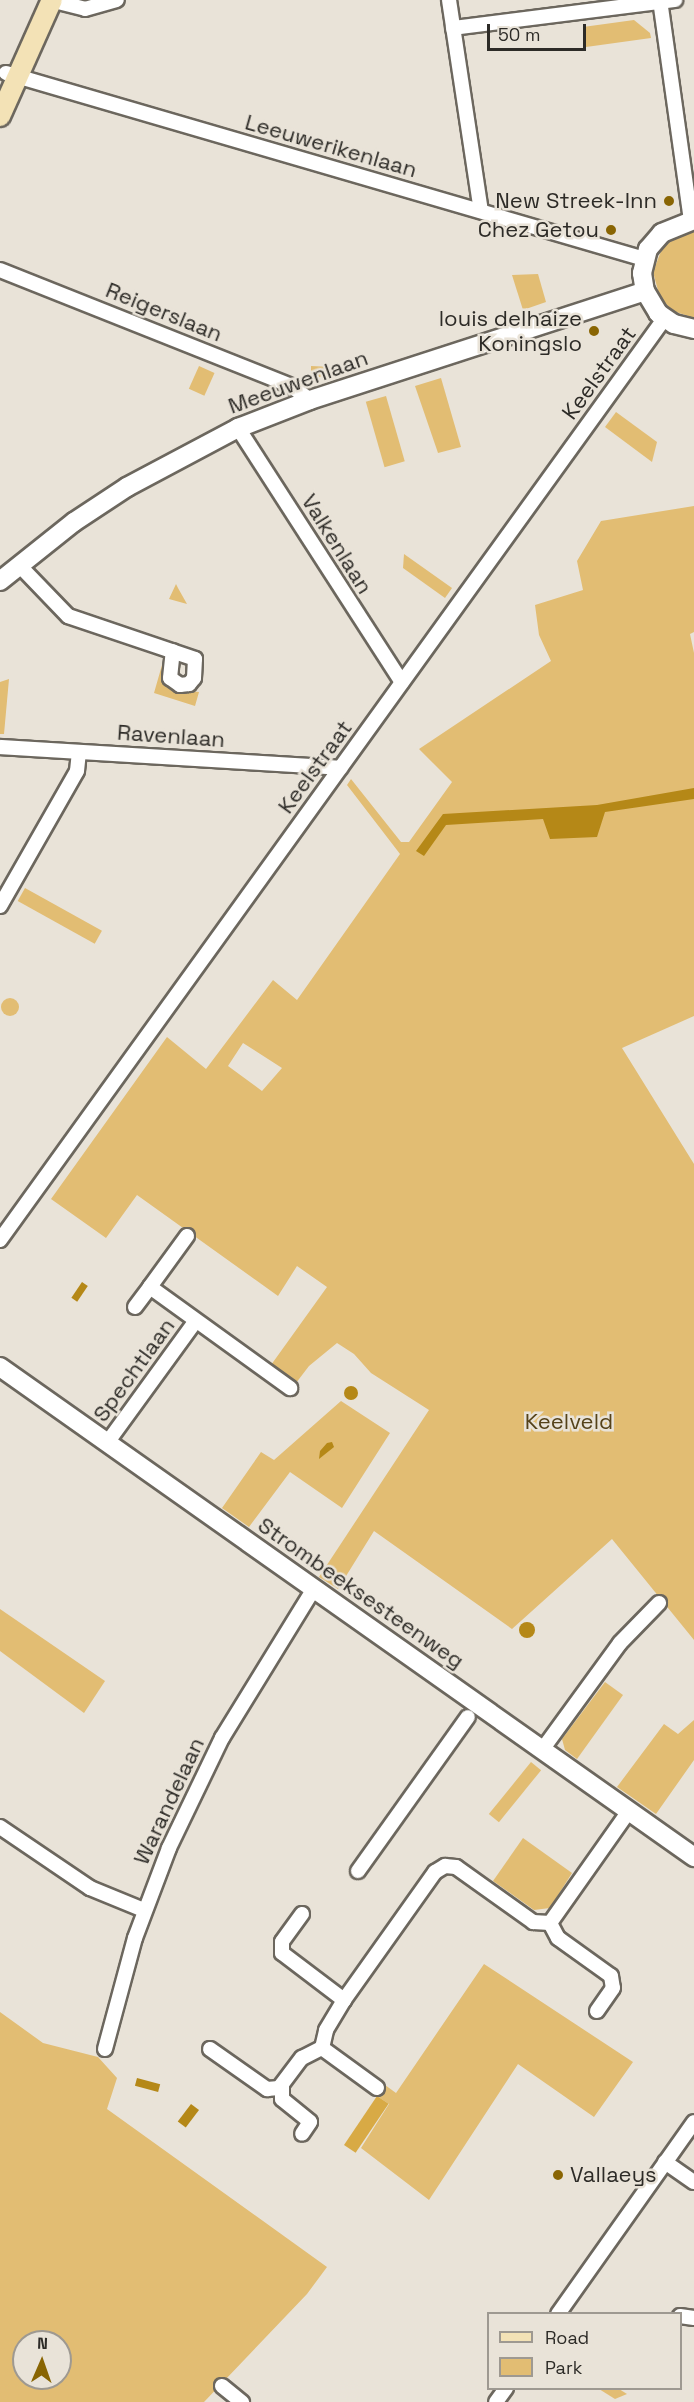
<!DOCTYPE html>
<html>
<head>
<meta charset="utf-8">
<style>
	body { margin:0 }
	#map { position:relative; width:694px; height:2402px; overflow:hidden; background:#e9e3d8; font-family:"Space Grotesk",sans-serif }
	div>[style] { position:absolute }
	.green>* { inset:0; background:#e2bd73; transform-origin:0 0 }
	.round { border-radius:50% }
	.forest>* { inset:0; background:#d8aa45; transform-origin:0 0 }
	.water>* { inset:0; background:#b58817; transform-origin:0 0 }
	.roads { filter:drop-shadow(2px 0 #6c675e) drop-shadow(-2px 0 #6c675e) drop-shadow(0 2px #6c675e) drop-shadow(0 -2px #6c675e) }
	.minor>* { height:14px; margin:-7px; padding:0 7px; transform-origin:7px; border-radius:7px; background:#fff }
	.tertiary>* { height:18px; margin:-9px; padding:0 9px; transform-origin:9px; border-radius:9px; background:#fff }
	.secondary>* { height:20px; margin:-10px; padding:0 10px; transform-origin:10px; border-radius:10px; background:#f3e2b6 }
	.dots>* { width:16px; height:16px; translate:-50% -50%; box-sizing:border-box; border:3px solid #e9e3d8; border-radius:50% }
	span { translate:-50% -50%; white-space:nowrap; text-align:center; line-height:1.15; -webkit-text-stroke:5px #e9e3d8; paint-order:stroke }
	.street-label { font-size:22px; color:#2d2b27 }
	.poi-label { font-size:22px; color:#2d2b27 }
	.right { translate:-100% -50%; text-align:right }
	.left { translate:0 -50%; text-align:left }
	.park-label { font-size:22px; color:#554219 }
	.legend { position:absolute; left:487px; top:2312px; width:195px; height:78px; box-sizing:border-box; background:#e9e3d8; border:2px solid #9e9991; margin:0; padding:8px 10px; list-style:none; font-size:18px; color:#2d2b27 }
	.legend li { display:flex; align-items:center; gap:12px; height:30px }
	.legend b { width:30px; border:2px solid #9e9991 }
	.north { position:absolute; left:12px; top:2330px; width:60px; height:60px; box-sizing:border-box; background:#e9e3d8; border:2px solid #9e9991; border-radius:50%; rotate:2deg; font-size:16px; font-weight:700; line-height:24px; text-align:center; color:#2d2b27 }
	.north::after { content:''; display:block; margin:auto; width:21px; height:27px; background:#896503; clip-path:polygon(50% 0,100% 100%,50% 72%,0 100%) }
	.scale { position:absolute; left:487px; top:24px; width:99px; height:27px; box-sizing:border-box; border:3px solid #2d2b27; border-top:0; padding-left:8px; font-size:18px; line-height:21px; white-space:nowrap; color:#2d2b27; -webkit-text-stroke:4px #e9e3d8; paint-order:stroke }
</style>
</head>
<body>
<div id="map">
	<div class="green">
		<i style="clip-path:polygon(634px 20px,650px 33px,651px 38px,586px 47px,583px 27px)"></i>
		<i style="clip-path:polygon(694px 231px,694px 317px,691px 317px,673px 311px,660px 298px,653px 272px,663px 246px,678px 235px)"></i>
		<i style="clip-path:polygon(538px 274px,546px 302px,523px 310px,512px 275px)"></i>
		<i style="left:199px;top:366px;width:17px;height:25px;rotate:24deg"></i>
		<i style="clip-path:polygon(311px 366px,331px 367px,331px 373px,311px 380px)"></i>
		<i style="clip-path:polygon(441px 378px,461px 447px,438px 453px,415px 386px)"></i>
		<i style="left:386px;top:396px;width:68px;height:21px;rotate:74deg"></i>
		<i style="clip-path:polygon(616px 412px,657px 442px,652px 462px,605px 427px)"></i>
		<i style="clip-path:polygon(evenodd,694px 506px,694px 632px,690px 634px,694px 653px,694px 1016px,622px 1048px,694px 1164px,694px 1640px,612px 1539px,512px 1629px,374px 1531px,338px 1589px,319px 1577px,429px 1410px,371px 1373px,354px 1354px,337px 1343px,309px 1366px,296px 1383px,271px 1365px,327px 1287px,297px 1266px,278px 1296px,137px 1195px,106px 1238px,51px 1199px,167px 1037px,206px 1069px,273px 980px,297px 1000px,400px 854px,347px 785px,351px 779px,401px 842px,409px 842px,452px 782px,419px 749px,551px 661px,539px 635px,535px 605px,583px 590px,577px 561px,601px 521px,694px 506px,243px 1043px,282px 1068px,262px 1091px,228px 1066px,243px 1043px)"></i>
		<i style="clip-path:polygon(404px 554px,452px 588px,445px 598px,403px 568px)"></i>
		<i style="clip-path:polygon(176px 584px,178px 588px,187px 604px,169px 599px)"></i>
		<i style="clip-path:polygon(167px 664px,172px 689px,199px 692px,195px 706px,154px 693px,162px 665px)"></i>
		<i style="clip-path:polygon(9px 679px,4px 734px,0 734px,0 682px)"></i>
		<i style="left:25px;top:888px;width:88px;height:15px;rotate:29deg"></i>
		<i class="round" style="left:1px;top:998px;width:18px;height:18px"></i>
		<i style="clip-path:polygon(341px 1401px,390px 1433px,342px 1508px,290px 1472px,249px 1527px,222px 1508px,261px 1452px,274px 1460px)"></i>
		<i style="clip-path:polygon(0 1609px,105px 1681px,84px 1713px,0 1651px)"></i>
		<i style="clip-path:polygon(605px 1682px,623px 1695px,577px 1759px,565px 1750px,562px 1739px)"></i>
		<i style="clip-path:polygon(694px 1720px,694px 1760px,656px 1814px,617px 1787px,664px 1724px,678px 1734px)"></i>
		<i style="left:531px;top:1762px;width:13px;height:67px;rotate:39deg"></i>
		<i style="clip-path:polygon(523px 1838px,572px 1873px,550px 1908px,534px 1910px,493px 1881px)"></i>
		<i style="clip-path:polygon(484px 1964px,633px 2062px,594px 2117px,518px 2064px,429px 2200px,361px 2148px,389px 2104px,377px 2096px,385px 2085px,396px 2093px)"></i>
		<i style="clip-path:polygon(evenodd,0 2012px,43px 2043px,98px 2057px,117px 2078px,107px 2109px,327px 2267px,307px 2294px,204px 2402px,0 2402px,0 2012px,24px 2342px,60px 2342px,60px 2378px,24px 2378px,24px 2342px)"></i>
		<i style="clip-path:polygon(599px 2389px,619px 2389px,627px 2394px,615px 2399px)"></i>
	</div>
	<div class="forest">
		<i style="left:377px;top:2096px;width:14px;height:59px;rotate:34deg"></i>
	</div>
	<div class="water">
		<i style="clip-path:polygon(694px 788px,694px 799px,605px 812px,597px 837px,550px 839px,543px 819px,446px 825px,424px 856px,416px 851px,443px 814px,597px 805px)"></i>
		<i style="left:82px;top:1282px;width:7px;height:19px;rotate:34deg"></i>
		<i class="round" style="left:344px;top:1386px;width:14px;height:14px"></i>
		<i style="clip-path:polygon(327px 1443px,332px 1442px,334px 1447px,319px 1459px,320px 1451px)"></i>
		<i class="round" style="left:519px;top:1622px;width:16px;height:16px"></i>
		<i style="left:137px;top:2078px;width:24px;height:8px;rotate:15deg"></i>
		<i style="left:191px;top:2104px;width:10px;height:22px;rotate:37deg"></i>
	</div>
	<div class="roads">
		<div class="minor">
			<i style="left:50px;top:0;width:36px;rotate:14deg"></i>
			<i style="left:85px;top:9px;width:33px;rotate:-16deg"></i>
			<i style="left:449px;top:0;width:213px;rotate:81.4deg"></i>
			<i style="left:660px;top:0;width:222px;rotate:82deg"></i>
			<i style="left:453px;top:28px;width:224px;rotate:-7.2deg"></i>
			<i style="left:6px;top:73px;width:665px;rotate:16.25deg"></i>
			<i style="left:0;top:270px;width:313px;rotate:21.7deg"></i>
			<i style="left:291px;top:386px;width:24px;rotate:36deg"></i>
			<i style="left:238px;top:428px;width:302px;rotate:57.2deg"></i>
			<i style="left:19px;top:565px;width:71px;rotate:46.1deg"></i>
			<i style="left:68px;top:616px;width:134px;rotate:18.7deg"></i>
			<i style="left:195px;top:659px;width:19px;rotate:93deg"></i>
			<i style="left:194px;top:678px;width:8px;rotate:130deg"></i>
			<i style="left:189px;top:684px;width:9px;rotate:174deg"></i>
			<i style="left:180px;top:685px;width:12px;rotate:-145deg"></i>
			<i style="left:170px;top:678px;width:27px;rotate:-84deg"></i>
			<i style="left:0;top:747px;width:341px;rotate:3.5deg"></i>
			<i style="left:0;top:906px;width:155px;rotate:-60.3deg"></i>
			<i style="left:77px;top:771px;width:19px;rotate:-84deg"></i>
			<i style="left:187px;top:1236px;width:63px;rotate:126deg"></i>
			<i style="left:150px;top:1287px;width:173px;rotate:35.8deg"></i>
			<i style="left:0;top:1240px;width:1135px;rotate:-54.21deg"></i>
			<i style="left:135px;top:1307px;width:25px;rotate:-53deg"></i>
			<i style="left:107px;top:1443px;width:150px;rotate:-54deg"></i>
			<i style="left:542px;top:1750px;width:132px;rotate:-53.9deg"></i>
			<i style="left:620px;top:1643px;width:56px;rotate:-45.7deg"></i>
			<i style="left:0;top:1827px;width:109px;rotate:34.1deg"></i>
			<i style="left:90px;top:1888px;width:58px;rotate:22.2deg"></i>
			<i style="left:358px;top:1871px;width:189px;rotate:-54.5deg"></i>
			<i style="left:302px;top:1914px;width:34px;rotate:126deg"></i>
			<i style="left:282px;top:1942px;width:11px;rotate:90deg"></i>
			<i style="left:282px;top:1953px;width:78px;rotate:37.2deg"></i>
			<i style="left:550px;top:1923px;width:137px;rotate:-54.8deg"></i>
			<i style="left:322px;top:2048px;width:68px;rotate:36deg"></i>
			<i style="left:105px;top:2049px;width:115px;rotate:-74.9deg"></i>
			<i style="left:135px;top:1938px;width:96px;rotate:-69.3deg"></i>
			<i style="left:169px;top:1848px;width:122px;rotate:-64.3deg"></i>
			<i style="left:222px;top:1738px;width:174px;rotate:-58.4deg"></i>
			<i style="left:210px;top:2049px;width:70px;rotate:35.1deg"></i>
			<i style="left:267px;top:2089px;width:12px;rotate:-5deg"></i>
			<i style="left:279px;top:2088px;width:38px;rotate:-53deg"></i>
			<i style="left:302px;top:2058px;width:22px;rotate:-27deg"></i>
			<i style="left:322px;top:2048px;width:18px;rotate:-77deg"></i>
			<i style="left:326px;top:2030px;width:35px;rotate:-59deg"></i>
			<i style="left:344px;top:2000px;width:157px;rotate:-54.6deg"></i>
			<i style="left:435px;top:1872px;width:12px;rotate:-31deg"></i>
			<i style="left:445px;top:1866px;width:11px;rotate:5deg"></i>
			<i style="left:456px;top:1867px;width:95px;rotate:35.5deg"></i>
			<i style="left:533px;top:1922px;width:17px;rotate:3deg"></i>
			<i style="left:550px;top:1923px;width:17px;rotate:62deg"></i>
			<i style="left:558px;top:1938px;width:65px;rotate:35.6deg"></i>
			<i style="left:611px;top:1976px;width:12px;rotate:81deg"></i>
			<i style="left:613px;top:1988px;width:28px;rotate:125deg"></i>
			<i style="left:282px;top:2085px;width:14px;rotate:90deg"></i>
			<i style="left:282px;top:2099px;width:36px;rotate:39deg"></i>
			<i style="left:310px;top:2122px;width:14px;rotate:124deg"></i>
			<i style="left:665px;top:2162px;width:35px;rotate:35deg"></i>
			<i style="left:558px;top:2314px;width:235px;rotate:-54.7deg"></i>
			<i style="left:680px;top:2316px;width:14px;rotate:8deg"></i>
			<i style="left:222px;top:2386px;width:26px;rotate:39deg"></i>
			<i style="left:496px;top:2402px;width:17px;rotate:-54deg"></i>
		</div>
		<div class="tertiary">
			<i style="left:694px;top:220px;width:35px;rotate:158deg"></i>
			<i style="left:662px;top:233px;width:21px;rotate:131deg"></i>
			<i style="left:648px;top:249px;width:25px;rotate:104deg"></i>
			<i style="left:642px;top:273px;width:18px;rotate:81deg"></i>
			<i style="left:645px;top:291px;width:26px;rotate:59deg"></i>
			<i style="left:658px;top:313px;width:19px;rotate:35deg"></i>
			<i style="left:674px;top:324px;width:21px;rotate:14deg"></i>
			<i style="left:0;top:581px;width:95px;rotate:-38.6deg"></i>
			<i style="left:74px;top:522px;width:64px;rotate:-33.4deg"></i>
			<i style="left:127px;top:487px;width:126px;rotate:-28deg"></i>
			<i style="left:238px;top:428px;width:77px;rotate:-21.3deg"></i>
			<i style="left:310px;top:400px;width:352px;rotate:-18deg"></i>
			<i style="left:0;top:1367px;width:850px;rotate:35.22deg"></i>
		</div>
		<div class="secondary">
			<i style="left:0;top:116px;width:127px;rotate:-65.9deg"></i>
		</div>
	</div>
	<div class="dots">
		<i style="left:669px;top:201px;background:#896503"></i>
		<i style="left:611px;top:230px;background:#896503"></i>
		<i style="left:594px;top:331px;background:#896503"></i>
		<i style="left:558px;top:2175px;background:#896503"></i>
	</div>
	<div class="street-label">
		<span style="left:331px;top:146px;rotate:16deg">Leeuwerikenlaan</span>
		<span style="left:164px;top:312px;rotate:22deg">Reigerslaan</span>
		<span style="left:599px;top:373px;rotate:-54deg">Keelstraat</span>
		<span style="left:298px;top:382px;rotate:-20deg">Meeuwenlaan</span>
		<span style="left:337px;top:544px;rotate:58deg">Valkenlaan</span>
		<span style="left:171px;top:736px;rotate:4deg">Ravenlaan</span>
		<span style="left:315px;top:767px;rotate:-54deg">Keelstraat</span>
		<span style="left:134px;top:1370px;rotate:-54deg">Spechtlaan</span>
		<span style="left:361px;top:1593px;rotate:35deg">Strombeeksesteenweg</span>
		<span style="left:169px;top:1801px;rotate:-65deg">Warandelaan</span>
	</div>
	<div class="poi-label">
		<span class="right" style="left:657px;top:201px">New Streek-Inn</span>
		<span class="right" style="left:599px;top:230px">Chez Getou</span>
		<span class="right" style="left:582px;top:331px">louis delhaize<br>Koningslo</span>
		<span class="left" style="left:570px;top:2175px">Vallaeys</span>
	</div>
	<div class="park-label">
		<span style="left:569px;top:1422px">Keelveld</span>
	</div>
	<ul class="legend">
	<li><b style="height:8px;background:#f3e2b6"></b>Road</li>
	<li><b style="height:16px;background:#e2bd73"></b>Park</li>
	</ul>
	<div class="north">N</div>
	<div class="scale">50 m</div>
</div>
</body>
</html>
